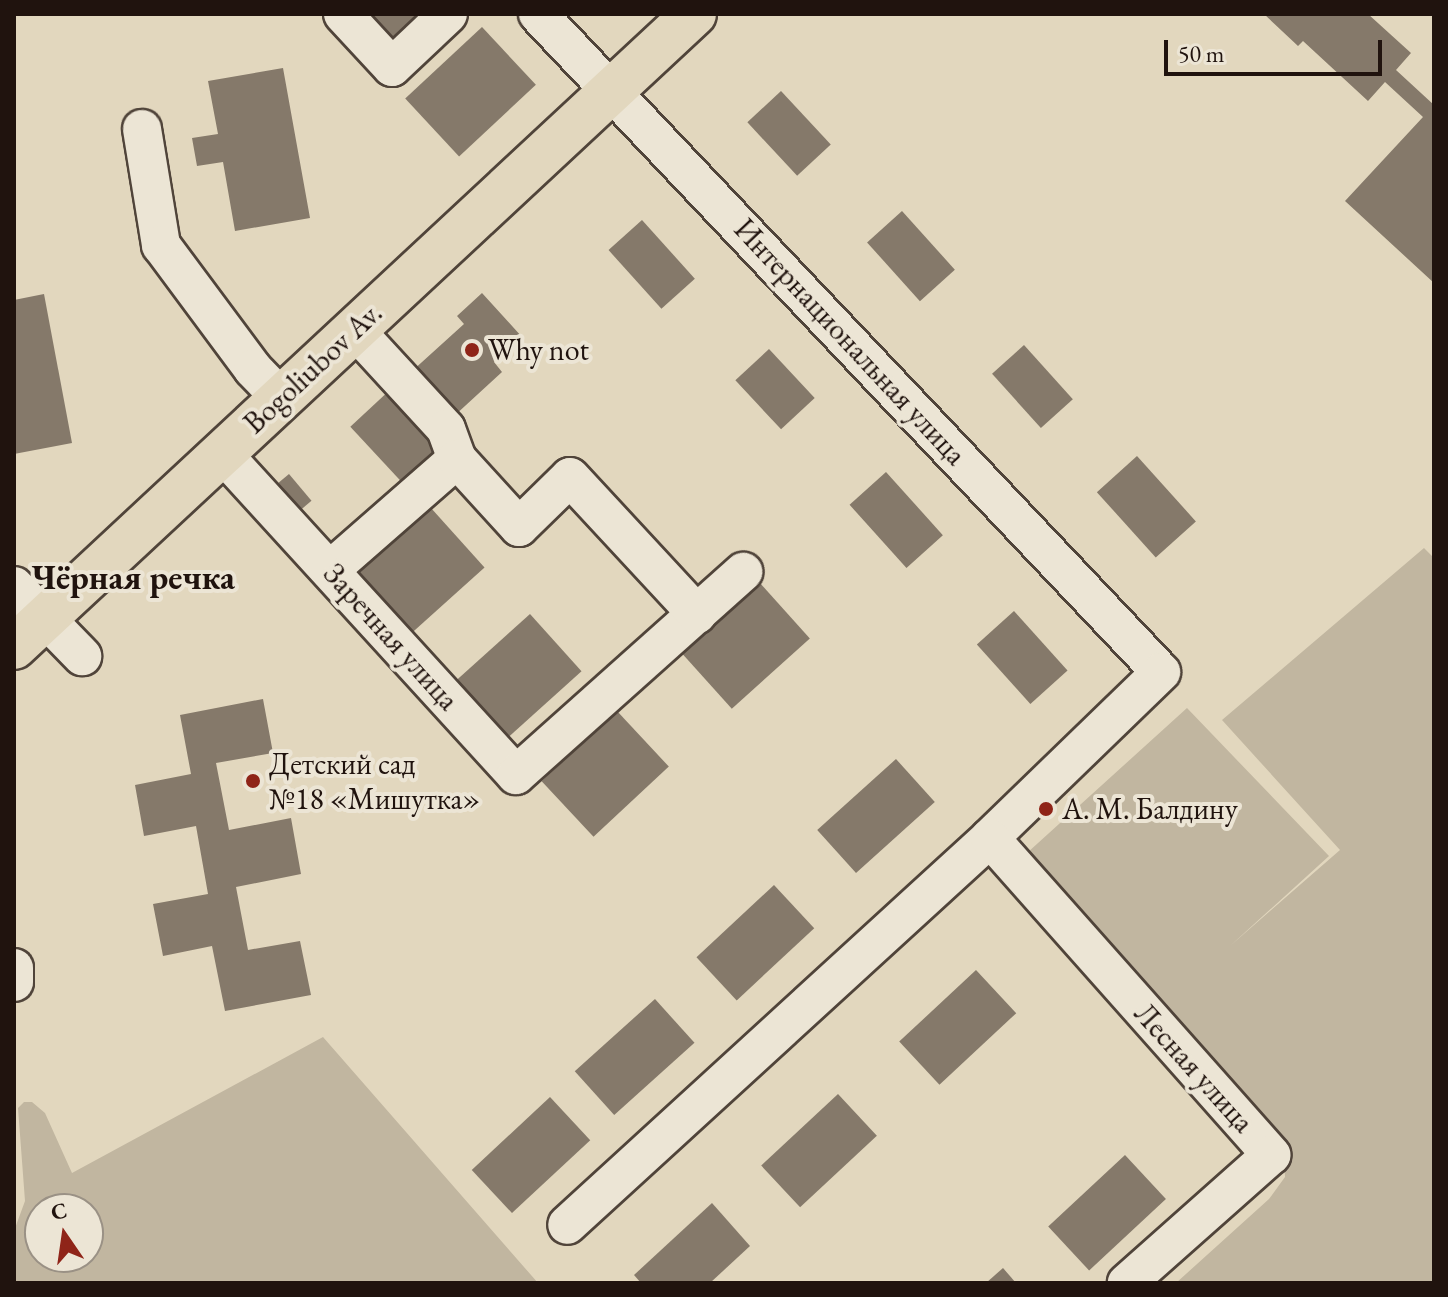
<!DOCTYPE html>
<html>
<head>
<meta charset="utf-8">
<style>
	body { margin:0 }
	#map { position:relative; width:1448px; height:1297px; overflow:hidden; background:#e2d7be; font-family:"EB Garamond",serif }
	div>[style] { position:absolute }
	.green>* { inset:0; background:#c1b6a0 }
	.building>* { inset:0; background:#85796a; transform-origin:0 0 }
	.roads { filter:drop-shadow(2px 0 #50443a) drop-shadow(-2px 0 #50443a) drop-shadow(0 2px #50443a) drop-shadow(0 -2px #50443a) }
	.minor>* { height:38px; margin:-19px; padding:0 19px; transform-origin:19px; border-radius:19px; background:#ece5d5 }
	.major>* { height:44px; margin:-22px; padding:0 22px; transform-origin:22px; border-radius:22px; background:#e2d7be }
	.dots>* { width:22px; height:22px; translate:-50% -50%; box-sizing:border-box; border:4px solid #ece5d5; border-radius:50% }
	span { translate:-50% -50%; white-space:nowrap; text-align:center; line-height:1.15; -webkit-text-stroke:8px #ece5d5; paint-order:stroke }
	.street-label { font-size:30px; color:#20130e }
	.poi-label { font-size:30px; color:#20130e }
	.left { translate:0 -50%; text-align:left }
	.quarter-label { font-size:34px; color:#20130e; font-weight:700 }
	.frame { position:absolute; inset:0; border:16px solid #20130e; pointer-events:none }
	.north { position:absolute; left:24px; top:1193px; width:80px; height:80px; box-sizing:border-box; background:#ece5d5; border:2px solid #9a9185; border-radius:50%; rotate:347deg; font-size:22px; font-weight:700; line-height:32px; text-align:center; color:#20130e }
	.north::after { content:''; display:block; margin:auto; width:28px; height:36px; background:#8f2418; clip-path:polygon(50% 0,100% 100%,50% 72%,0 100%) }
	.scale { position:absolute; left:1164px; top:40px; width:218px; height:36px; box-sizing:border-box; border:4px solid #20130e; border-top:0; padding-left:10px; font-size:24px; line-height:28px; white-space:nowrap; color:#20130e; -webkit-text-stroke:6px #ece5d5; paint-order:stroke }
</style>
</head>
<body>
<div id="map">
	<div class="green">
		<i style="clip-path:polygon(1424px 548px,1434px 558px,1434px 1283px,1176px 1283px,1269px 1199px,1285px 1177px,1284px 1158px,1027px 853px,1187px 708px,1329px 856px,1230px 946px,1340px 850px,1222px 720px)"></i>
		<i style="clip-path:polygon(evenodd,323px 1037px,538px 1283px,14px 1283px,14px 1231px,25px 1201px,18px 1108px,24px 1102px,32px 1102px,45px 1113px,72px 1173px,323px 1037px,40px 1209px,88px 1209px,88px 1257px,40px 1257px,40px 1209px)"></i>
	</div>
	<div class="building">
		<i style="clip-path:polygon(371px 14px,420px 14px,395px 39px)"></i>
		<i style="clip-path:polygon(1264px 14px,1368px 14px,1411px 53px,1396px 70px,1434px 105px,1434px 283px,1345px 201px,1423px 117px,1385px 82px,1368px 101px,1303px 41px,1298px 46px)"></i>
		<i style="left:482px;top:27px;width:79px;height:105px;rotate:47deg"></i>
		<i style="clip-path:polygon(283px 68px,310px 218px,235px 231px,223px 162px,197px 166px,192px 138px,218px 134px,208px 81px)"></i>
		<i style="left:781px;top:91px;width:73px;height:46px;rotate:47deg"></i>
		<i style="left:902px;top:211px;width:79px;height:47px;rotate:48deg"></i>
		<i style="left:642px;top:220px;width:79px;height:45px;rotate:48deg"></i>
		<i style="clip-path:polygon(482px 293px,522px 337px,494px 362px,502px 372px,453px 417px,411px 372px,464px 324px,457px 316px)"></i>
		<i style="clip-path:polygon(44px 294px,72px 443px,14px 454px,14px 300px)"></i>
		<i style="left:1024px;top:345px;width:73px;height:43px;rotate:48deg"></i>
		<i style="left:769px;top:349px;width:67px;height:46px;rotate:47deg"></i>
		<i style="left:392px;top:388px;width:77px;height:57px;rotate:47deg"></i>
		<i style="left:1137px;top:456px;width:88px;height:54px;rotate:48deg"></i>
		<i style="left:886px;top:472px;width:85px;height:49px;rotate:48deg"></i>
		<i style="left:289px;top:474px;width:35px;height:25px;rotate:50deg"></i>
		<i style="left:431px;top:508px;width:80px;height:104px;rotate:48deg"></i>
		<i style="left:759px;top:582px;width:76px;height:105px;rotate:48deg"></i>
		<i style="left:1014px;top:611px;width:80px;height:50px;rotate:48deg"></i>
		<i style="left:530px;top:614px;width:77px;height:105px;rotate:48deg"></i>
		<i style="clip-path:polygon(263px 699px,273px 753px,216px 763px,229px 830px,291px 818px,301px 874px,236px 887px,248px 950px,300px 941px,311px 995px,225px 1011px,212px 946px,163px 956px,153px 904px,208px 894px,196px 826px,144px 836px,135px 785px,191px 774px,180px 715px)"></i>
		<i style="left:617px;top:711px;width:76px;height:103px;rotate:47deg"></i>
		<i style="left:896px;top:759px;width:58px;height:106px;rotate:48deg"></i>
		<i style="left:774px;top:885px;width:59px;height:106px;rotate:47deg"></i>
		<i style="left:976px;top:970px;width:59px;height:105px;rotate:47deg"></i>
		<i style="left:655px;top:999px;width:59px;height:108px;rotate:48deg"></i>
		<i style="left:838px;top:1094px;width:57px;height:105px;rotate:47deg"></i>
		<i style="left:550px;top:1097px;width:59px;height:107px;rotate:47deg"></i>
		<i style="left:1125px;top:1155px;width:60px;height:105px;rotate:47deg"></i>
		<i style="clip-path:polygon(712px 1203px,750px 1246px,710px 1283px,641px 1283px,634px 1275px)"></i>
		<i style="clip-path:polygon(1003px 1268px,1016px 1283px,986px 1283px)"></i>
	</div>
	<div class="roads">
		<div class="minor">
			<i style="left:343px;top:14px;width:72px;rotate:47.2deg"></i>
			<i style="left:392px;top:67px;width:77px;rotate:-43.4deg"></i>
			<i style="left:538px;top:14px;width:906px;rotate:46.57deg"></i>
			<i style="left:1161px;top:672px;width:238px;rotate:135.9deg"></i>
			<i style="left:990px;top:838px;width:573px;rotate:137.54deg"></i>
			<i style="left:142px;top:129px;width:118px;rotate:80.7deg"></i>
			<i style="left:161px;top:245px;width:154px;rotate:53.4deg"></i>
			<i style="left:253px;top:369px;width:40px;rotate:46deg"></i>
			<i style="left:355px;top:330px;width:134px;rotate:47.4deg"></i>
			<i style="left:446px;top:429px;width:32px;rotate:70deg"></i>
			<i style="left:222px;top:453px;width:436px;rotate:47.6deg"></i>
			<i style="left:516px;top:775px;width:305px;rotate:-41.8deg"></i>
			<i style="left:330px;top:570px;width:169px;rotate:-41.2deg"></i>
			<i style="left:457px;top:459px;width:92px;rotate:47.6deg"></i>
			<i style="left:519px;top:527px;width:71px;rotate:-44.4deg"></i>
			<i style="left:570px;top:477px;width:187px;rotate:47.2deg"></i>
			<i style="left:14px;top:586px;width:98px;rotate:45.8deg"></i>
			<i style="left:990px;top:838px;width:424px;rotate:48.4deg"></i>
			<i style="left:1271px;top:1155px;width:193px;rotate:138.4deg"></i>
			<i style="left:14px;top:968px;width:14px;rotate:90deg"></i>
		</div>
		<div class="major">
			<i style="left:14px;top:647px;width:929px;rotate:-42.95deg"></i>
		</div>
	</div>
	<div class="dots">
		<i style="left:472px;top:350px;background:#8f2418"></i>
		<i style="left:253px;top:781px;background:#8f2418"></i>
		<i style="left:1046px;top:809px;background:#8f2418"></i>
	</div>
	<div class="street-label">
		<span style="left:850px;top:342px;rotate:47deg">Интернациональная улица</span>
		<span style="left:313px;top:368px;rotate:-43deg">Bogoliubov Av.</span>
		<span style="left:391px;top:637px;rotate:48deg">Заречная улица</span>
		<span style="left:1194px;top:1068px;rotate:48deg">Лесная улица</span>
	</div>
	<div class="poi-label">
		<span class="left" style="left:488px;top:350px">Why not</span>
		<span class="left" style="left:269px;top:781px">Детский сад<br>№18 «Мишутка»</span>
		<span class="left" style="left:1062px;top:809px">А. М. Балдину</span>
	</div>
	<div class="quarter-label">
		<span style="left:133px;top:578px">Чёрная речка</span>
	</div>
	<div class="frame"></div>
	<div class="north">С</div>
	<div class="scale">50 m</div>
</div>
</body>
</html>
